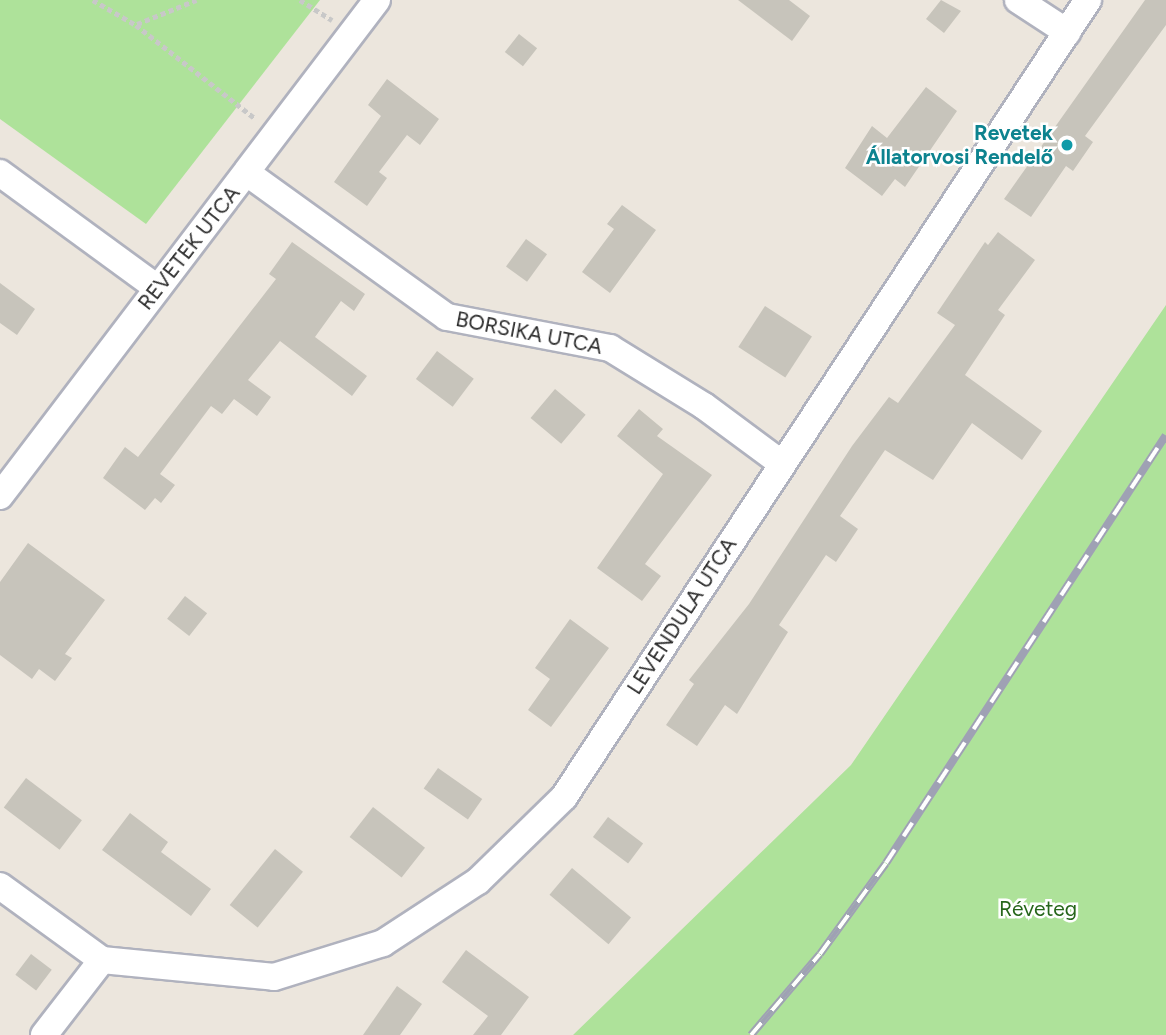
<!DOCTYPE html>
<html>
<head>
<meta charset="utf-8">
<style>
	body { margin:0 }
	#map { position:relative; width:1166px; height:1035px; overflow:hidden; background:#ece6dd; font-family:Figtree,sans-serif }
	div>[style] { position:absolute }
	.green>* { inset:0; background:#aee29a }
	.building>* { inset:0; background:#c7c4bb; transform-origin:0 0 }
	.path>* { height:4.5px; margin-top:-2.25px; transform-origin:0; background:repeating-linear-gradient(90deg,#c8c8c8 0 5px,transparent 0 8.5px) }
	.roads { filter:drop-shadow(2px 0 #b0b2be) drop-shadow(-2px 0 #b0b2be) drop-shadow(0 2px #b0b2be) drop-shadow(0 -2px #b0b2be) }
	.minor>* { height:26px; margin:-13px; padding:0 13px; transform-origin:13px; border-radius:13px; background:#fff }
	.rail>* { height:8px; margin-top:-4px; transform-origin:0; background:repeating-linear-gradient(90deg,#fff 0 16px,#9fa1b4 0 32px); box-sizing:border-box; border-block:2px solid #9fa1b4 }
	.dots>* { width:19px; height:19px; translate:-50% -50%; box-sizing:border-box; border:4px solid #fff; border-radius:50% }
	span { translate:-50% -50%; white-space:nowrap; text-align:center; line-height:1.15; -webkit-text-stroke:5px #fff; paint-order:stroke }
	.culture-label { font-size:21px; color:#0d838f; font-weight:700 }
	.right { translate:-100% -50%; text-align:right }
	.street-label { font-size:21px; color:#2a2a2a }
	.park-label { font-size:21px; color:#27661b }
</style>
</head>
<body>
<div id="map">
	<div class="green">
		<i style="clip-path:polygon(0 0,320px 0,146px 224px,0 119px)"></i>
		<i style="clip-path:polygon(1166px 305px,1166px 1035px,573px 1035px,851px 765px)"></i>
	</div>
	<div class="building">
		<i style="clip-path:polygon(738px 0,789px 0,810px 16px,792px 41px)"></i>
		<i style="clip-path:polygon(941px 0,961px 11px,944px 33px,926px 19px)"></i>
		<i style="clip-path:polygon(1145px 0,1166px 0,1166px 25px,1085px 136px,1093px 142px,1073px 171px,1066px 166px,1031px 217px,1004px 199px)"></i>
		<i style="left:519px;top:34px;width:23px;height:23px;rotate:38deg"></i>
		<i style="clip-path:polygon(387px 79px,439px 119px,420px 145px,407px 135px,379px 172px,387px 178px,367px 206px,334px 182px,381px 116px,368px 105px)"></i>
		<i style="clip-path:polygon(926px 87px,957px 111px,905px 187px,895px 179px,882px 196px,845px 168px,872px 126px,887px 138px)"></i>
		<i style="clip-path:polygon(622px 205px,656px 230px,610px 293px,582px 272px,614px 229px,607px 224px)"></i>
		<i style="clip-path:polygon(998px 232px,1035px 260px,998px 310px,1005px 315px,965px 375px,1042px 431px,1022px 460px,972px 423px,933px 480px,885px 450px,840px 516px,858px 529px,836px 562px,826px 555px,779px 625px,788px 632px,737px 714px,725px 705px,697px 746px,666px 725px,694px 684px,689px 680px,749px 604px,852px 446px,889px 397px,898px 403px,955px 325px,937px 313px,985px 242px,988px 245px)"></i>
		<i style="left:526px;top:239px;width:26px;height:34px;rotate:36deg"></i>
		<i style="clip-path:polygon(292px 242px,365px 294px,354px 311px,341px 301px,315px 337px,367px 376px,352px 396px,280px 341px,248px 380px,271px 397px,257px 416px,234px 399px,222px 414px,211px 406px,160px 474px,175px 485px,161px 503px,155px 498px,145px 510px,103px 478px,125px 447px,138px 457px,276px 279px,269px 274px)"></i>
		<i style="clip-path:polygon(0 283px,35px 309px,17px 335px,0 323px)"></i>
		<i style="left:765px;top:306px;width:56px;height:49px;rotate:33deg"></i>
		<i style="left:437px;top:351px;width:46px;height:35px;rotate:37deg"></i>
		<i style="left:555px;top:389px;width:40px;height:38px;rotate:40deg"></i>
		<i style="clip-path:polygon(639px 409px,663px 429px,657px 436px,712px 475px,645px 564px,661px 576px,642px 601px,597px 568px,663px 474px,617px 436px)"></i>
		<i style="clip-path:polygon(28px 543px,105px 600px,65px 654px,72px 658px,55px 681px,39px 669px,32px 679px,0 655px,0 582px)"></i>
		<i style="left:185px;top:596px;width:28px;height:29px;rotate:38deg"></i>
		<i style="clip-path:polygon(570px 619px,609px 648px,551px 727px,528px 710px,550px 679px,535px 668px)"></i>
		<i style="left:438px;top:768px;width:54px;height:25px;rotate:35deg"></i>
		<i style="left:26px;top:778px;width:70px;height:37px;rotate:37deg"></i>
		<i style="left:373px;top:807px;width:66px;height:38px;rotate:38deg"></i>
		<i style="clip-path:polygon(130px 813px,168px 842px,161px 852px,211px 889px,191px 916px,102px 850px)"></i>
		<i style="left:608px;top:817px;width:44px;height:25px;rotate:37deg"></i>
		<i style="left:275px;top:849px;width:36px;height:72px;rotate:39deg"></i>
		<i style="left:572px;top:868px;width:77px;height:35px;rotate:40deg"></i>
		<i style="clip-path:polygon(466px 950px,529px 997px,501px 1035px,473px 1035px,488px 1016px,442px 982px)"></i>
		<i style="left:31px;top:954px;width:26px;height:26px;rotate:37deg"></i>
		<i style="clip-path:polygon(397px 986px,422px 1004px,400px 1035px,363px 1035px)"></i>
	</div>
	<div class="path">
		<i style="left:93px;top:0;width:50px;rotate:30.2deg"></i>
		<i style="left:136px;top:25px;width:152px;rotate:38.1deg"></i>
		<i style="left:300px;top:0;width:38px;rotate:32deg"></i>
		<i style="left:137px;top:24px;width:64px;rotate:-22.1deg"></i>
	</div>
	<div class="roads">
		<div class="minor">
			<i style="left:1018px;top:0;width:59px;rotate:33.1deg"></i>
			<i style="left:0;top:173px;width:195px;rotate:36.2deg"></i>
			<i style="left:247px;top:173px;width:246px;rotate:35.8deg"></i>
			<i style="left:447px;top:317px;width:166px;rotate:10.8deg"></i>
			<i style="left:610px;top:348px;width:110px;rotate:31.7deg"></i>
			<i style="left:704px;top:406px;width:96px;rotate:36.5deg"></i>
			<i style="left:0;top:496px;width:623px;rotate:-52.76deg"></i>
			<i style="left:0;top:886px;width:126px;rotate:36deg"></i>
			<i style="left:44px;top:1035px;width:95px;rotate:-52.3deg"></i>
			<i style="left:102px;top:960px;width:173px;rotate:5.6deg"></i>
			<i style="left:274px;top:977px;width:114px;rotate:-17.3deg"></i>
			<i style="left:383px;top:943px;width:113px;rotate:-33.1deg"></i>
			<i style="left:478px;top:881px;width:120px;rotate:-44.3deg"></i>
			<i style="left:564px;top:797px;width:954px;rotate:-56.68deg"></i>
		</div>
	</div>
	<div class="rail">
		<i style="left:751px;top:1035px;width:106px;rotate:-49.6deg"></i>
		<i style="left:820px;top:954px;width:112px;rotate:-54deg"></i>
		<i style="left:886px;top:863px;width:511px;rotate:-56.81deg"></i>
	</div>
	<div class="dots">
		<i style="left:1067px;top:145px;background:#0f9aa8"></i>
	</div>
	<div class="culture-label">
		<span class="right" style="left:1053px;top:145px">Revetek<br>Állatorvosi Rendelő</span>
	</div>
	<div class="street-label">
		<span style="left:189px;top:248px;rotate:-52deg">REVETEK UTCA</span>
		<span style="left:529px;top:333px;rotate:11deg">BORSIKA UTCA</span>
		<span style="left:682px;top:616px;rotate:-57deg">LEVENDULA UTCA</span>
	</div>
	<div class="park-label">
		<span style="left:1038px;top:909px">Réveteg</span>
	</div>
</div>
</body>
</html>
